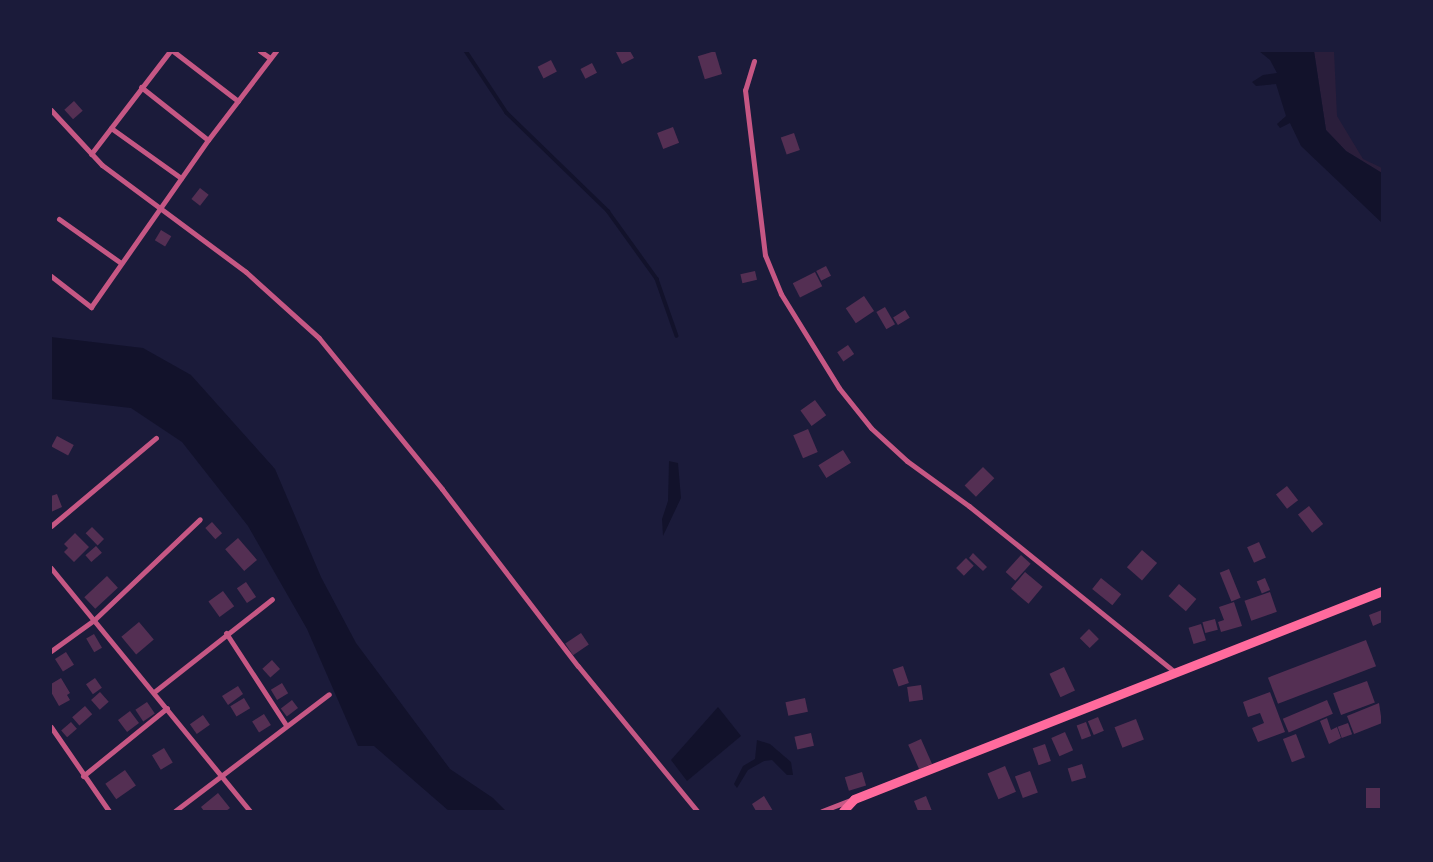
<!DOCTYPE html>
<html>
<head>
<meta charset="utf-8">
<style>
	body { margin:0 }
	#map { position:relative; width:1433px; height:862px; overflow:hidden; background:#1b1b3a; font-family:Manrope,sans-serif }
	div>[style] { position:absolute }
	.green>* { inset:0; background:#2a1e3b }
	.water>* { inset:0; background:#12122b }
	.stream>* { height:3.5px; margin:-1.75px; padding:0 1.75px; transform-origin:1.75px; border-radius:1.75px; background:#12122b }
	.building>* { inset:0; background:#542f53; transform-origin:0 0 }
	.minor>* { height:5px; margin:-2.5px; padding:0 2.5px; transform-origin:2.5px; border-radius:2.5px; background:#c65784 }
	.primary>* { height:9px; margin:-4.5px; padding:0 4.5px; transform-origin:4.5px; border-radius:4.5px; background:#ff6b9d }
	span { translate:-50% -50%; white-space:nowrap; text-align:center; line-height:1.15; -webkit-text-stroke:5px #1b1b3a; paint-order:stroke }
	.frame { position:absolute; inset:0; border:52px solid #1b1b3a; pointer-events:none }
</style>
</head>
<body>
<div id="map">
	<div class="green">
		<i style="clip-path:polygon(1314px 51px,1334px 51px,1337px 116px,1363px 159px,1382px 168px,1382px 173px,1346px 151px,1326px 130px)"></i>
	</div>
	<div class="water">
		<i style="clip-path:polygon(1259px 51px,1314px 51px,1326px 130px,1346px 151px,1382px 173px,1382px 223px,1301px 146px,1290px 123px,1280px 128px,1277px 124px,1286px 116px,1276px 84px,1256px 86px,1252px 82px,1263px 75px,1277px 73px,1270px 60px)"></i>
		<i style="clip-path:polygon(51px 337px,143px 348px,191px 375px,275px 469px,321px 577px,356px 643px,450px 769px,493px 798px,506px 811px,449px 811px,374px 746px,358px 746px,307px 629px,248px 526px,182px 442px,131px 408px,51px 399px)"></i>
		<i style="clip-path:polygon(669px 461px,678px 463px,681px 498px,663px 536px,662px 519px,668px 501px)"></i>
		<i style="clip-path:polygon(718px 707px,741px 736px,687px 781px,671px 760px)"></i>
		<i style="clip-path:polygon(757px 740px,770px 744px,791px 762px,793px 775px,787px 775px,772px 760px,764px 761px,748px 770px,737px 788px,734px 784px,743px 766px,755px 759px)"></i>
	</div>
	<div class="stream">
		<i style="left:466px;top:51px;width:74px;rotate:56.5deg"></i>
		<i style="left:507px;top:113px;width:141px;rotate:44.1deg"></i>
		<i style="left:608px;top:211px;width:84px;rotate:54.2deg"></i>
		<i style="left:657px;top:279px;width:60px;rotate:70.7deg"></i>
	</div>
	<div class="building">
		<i style="clip-path:polygon(630px 51px,634px 58px,622px 64px,616px 52px)"></i>
		<i style="left:715px;top:51px;width:24px;height:18px;rotate:73deg"></i>
		<i style="left:551px;top:60px;width:13px;height:15px;rotate:63deg"></i>
		<i style="left:592px;top:63px;width:11px;height:13px;rotate:63deg"></i>
		<i style="left:74px;top:101px;width:13px;height:13px;rotate:48deg"></i>
		<i style="left:673px;top:127px;width:17px;height:17px;rotate:69deg"></i>
		<i style="left:794px;top:133px;width:18px;height:14px;rotate:71deg"></i>
		<i style="left:200px;top:188px;width:11px;height:14px;rotate:38deg"></i>
		<i style="left:161px;top:230px;width:12px;height:12px;rotate:31deg"></i>
		<i style="left:826px;top:266px;width:11px;height:11px;rotate:63deg"></i>
		<i style="left:755px;top:271px;width:9px;height:15px;rotate:77deg"></i>
		<i style="left:815px;top:272px;width:16px;height:25px;rotate:63deg"></i>
		<i style="left:864px;top:296px;width:18px;height:22px;rotate:56deg"></i>
		<i style="left:885px;top:307px;width:20px;height:10px;rotate:60deg"></i>
		<i style="left:905px;top:310px;width:9px;height:14px;rotate:58deg"></i>
		<i style="left:848px;top:345px;width:11px;height:13px;rotate:56deg"></i>
		<i style="left:815px;top:400px;width:19px;height:18px;rotate:54deg"></i>
		<i style="left:808px;top:429px;width:25px;height:16px;rotate:67deg"></i>
		<i style="left:57px;top:436px;width:19px;height:12px;rotate:28deg"></i>
		<i style="left:843px;top:450px;width:15px;height:29px;rotate:58deg"></i>
		<i style="left:983px;top:467px;width:16px;height:26px;rotate:45deg"></i>
		<i style="left:1287px;top:486px;width:18px;height:14px;rotate:52deg"></i>
		<i style="clip-path:polygon(57px 494px,62px 507px,51px 512px,51px 496px)"></i>
		<i style="left:1309px;top:506px;width:23px;height:14px;rotate:52deg"></i>
		<i style="left:212px;top:522px;width:15px;height:9px;rotate:48deg"></i>
		<i style="left:92px;top:527px;width:17px;height:9px;rotate:45deg"></i>
		<i style="clip-path:polygon(75px 533px,89px 547px,74px 562px,64px 552px,68px 548px,64px 544px)"></i>
		<i style="left:238px;top:538px;width:29px;height:17px;rotate:49deg"></i>
		<i style="left:1259px;top:542px;width:17px;height:13px;rotate:66deg"></i>
		<i style="left:96px;top:546px;width:9px;height:14px;rotate:49deg"></i>
		<i style="left:1142px;top:550px;width:20px;height:23px;rotate:41deg"></i>
		<i style="clip-path:polygon(973px 553px,987px 567px,983px 571px,969px 558px)"></i>
		<i style="left:1021px;top:555px;width:13px;height:23px;rotate:42deg"></i>
		<i style="left:966px;top:558px;width:11px;height:14px;rotate:45deg"></i>
		<i style="left:1229px;top:569px;width:31px;height:10px;rotate:68deg"></i>
		<i style="left:1025px;top:572px;width:23px;height:22px;rotate:40deg"></i>
		<i style="left:107px;top:576px;width:16px;height:31px;rotate:47deg"></i>
		<i style="left:1101px;top:578px;width:26px;height:14px;rotate:39deg"></i>
		<i style="left:1265px;top:578px;width:13px;height:9px;rotate:67deg"></i>
		<i style="left:246px;top:582px;width:18px;height:11px;rotate:56deg"></i>
		<i style="left:1179px;top:584px;width:23px;height:16px;rotate:41deg"></i>
		<i style="left:223px;top:591px;width:19px;height:18px;rotate:54deg"></i>
		<i style="left:1270px;top:592px;width:21px;height:27px;rotate:71deg"></i>
		<i style="clip-path:polygon(1234px 602px,1242px 626px,1221px 632px,1218px 622px,1224px 620px,1219px 607px)"></i>
		<i style="clip-path:polygon(1382px 610px,1382px 622px,1373px 626px,1369px 615px)"></i>
		<i style="left:1215px;top:619px;width:11px;height:13px;rotate:75deg"></i>
		<i style="left:139px;top:622px;width:23px;height:23px;rotate:50deg"></i>
		<i style="left:1201px;top:624px;width:17px;height:13px;rotate:73deg"></i>
		<i style="left:1089px;top:629px;width:14px;height:13px;rotate:45deg"></i>
		<i style="left:581px;top:633px;width:14px;height:19px;rotate:56deg"></i>
		<i style="left:94px;top:634px;width:16px;height:9px;rotate:60deg"></i>
		<i style="left:1366px;top:640px;width:28px;height:105px;rotate:69deg"></i>
		<i style="left:66px;top:652px;width:15px;height:13px;rotate:58deg"></i>
		<i style="left:272px;top:660px;width:12px;height:13px;rotate:48deg"></i>
		<i style="left:903px;top:666px;width:18px;height:11px;rotate:71deg"></i>
		<i style="left:1064px;top:667px;width:26px;height:16px;rotate:65deg"></i>
		<i style="clip-path:polygon(61px 678px,70px 693px,67px 695px,70px 700px,59px 706px,51px 692px,51px 684px)"></i>
		<i style="left:95px;top:678px;width:12px;height:11px;rotate:55deg"></i>
		<i style="left:1367px;top:681px;width:23px;height:36px;rotate:70deg"></i>
		<i style="left:282px;top:683px;width:12px;height:13px;rotate:59deg"></i>
		<i style="left:921px;top:685px;width:15px;height:14px;rotate:82deg"></i>
		<i style="clip-path:polygon(238px 686px,243px 694px,228px 705px,222px 696px)"></i>
		<i style="left:100px;top:692px;width:13px;height:12px;rotate:48deg"></i>
		<i style="clip-path:polygon(1270px 692px,1285px 732px,1258px 742px,1252px 728px,1264px 723px,1260px 713px,1248px 717px,1243px 702px)"></i>
		<i style="left:244px;top:698px;width:12px;height:16px;rotate:59deg"></i>
		<i style="left:805px;top:698px;width:14px;height:20px;rotate:78deg"></i>
		<i style="left:292px;top:700px;width:10px;height:14px;rotate:53deg"></i>
		<i style="left:1327px;top:700px;width:15px;height:48px;rotate:67deg"></i>
		<i style="left:147px;top:702px;width:14px;height:14px;rotate:56deg"></i>
		<i style="clip-path:polygon(1379px 703px,1382px 723px,1354px 734px,1347px 716px)"></i>
		<i style="left:85px;top:706px;width:11px;height:17px;rotate:49deg"></i>
		<i style="left:130px;top:711px;width:15px;height:15px;rotate:53deg"></i>
		<i style="left:264px;top:714px;width:13px;height:14px;rotate:58deg"></i>
		<i style="left:203px;top:715px;width:12px;height:16px;rotate:55deg"></i>
		<i style="left:1098px;top:717px;width:15px;height:11px;rotate:67deg"></i>
		<i style="clip-path:polygon(1327px 718px,1331px 730px,1337px 727px,1341px 738px,1329px 744px,1320px 721px)"></i>
		<i style="left:1136px;top:719px;width:22px;height:23px;rotate:69deg"></i>
		<i style="left:71px;top:722px;width:9px;height:13px;rotate:49deg"></i>
		<i style="left:1086px;top:722px;width:15px;height:10px;rotate:70deg"></i>
		<i style="left:1348px;top:723px;width:12px;height:11px;rotate:70deg"></i>
		<i style="left:1065px;top:732px;width:20px;height:15px;rotate:66deg"></i>
		<i style="left:811px;top:733px;width:13px;height:17px;rotate:77deg"></i>
		<i style="left:1296px;top:734px;width:25px;height:14px;rotate:69deg"></i>
		<i style="left:921px;top:739px;width:27px;height:14px;rotate:66deg"></i>
		<i style="left:1045px;top:744px;width:18px;height:13px;rotate:71deg"></i>
		<i style="left:164px;top:748px;width:17px;height:14px;rotate:59deg"></i>
		<i style="left:1082px;top:764px;width:14px;height:15px;rotate:73deg"></i>
		<i style="left:1005px;top:766px;width:28px;height:19px;rotate:67deg"></i>
		<i style="left:125px;top:770px;width:19px;height:24px;rotate:55deg"></i>
		<i style="left:1030px;top:771px;width:23px;height:16px;rotate:70deg"></i>
		<i style="left:862px;top:772px;width:14px;height:18px;rotate:73deg"></i>
		<i style="left:1366px;top:788px;width:14px;height:20px"></i>
		<i style="clip-path:polygon(218px 793px,230px 808px,226px 811px,204px 811px,201px 807px)"></i>
		<i style="clip-path:polygon(764px 796px,773px 811px,756px 811px,752px 804px)"></i>
		<i style="clip-path:polygon(926px 796px,932px 811px,918px 811px,914px 801px)"></i>
	</div>
	<div class="minor">
		<i style="left:173px;top:51px;width:82px;rotate:37.6deg"></i>
		<i style="left:260px;top:51px;width:12px;rotate:35deg"></i>
		<i style="left:754px;top:61px;width:30px;rotate:107deg"></i>
		<i style="left:745px;top:90px;width:166px;rotate:83.1deg"></i>
		<i style="left:765px;top:255px;width:42px;rotate:67.7deg"></i>
		<i style="left:781px;top:294px;width:110px;rotate:58.3deg"></i>
		<i style="left:839px;top:388px;width:51px;rotate:51.3deg"></i>
		<i style="left:871px;top:428px;width:49px;rotate:42.5deg"></i>
		<i style="left:907px;top:461px;width:77px;rotate:36deg"></i>
		<i style="left:969px;top:506px;width:265px;rotate:38.9deg"></i>
		<i style="left:141px;top:87px;width:85px;rotate:38.3deg"></i>
		<i style="left:51px;top:110px;width:75px;rotate:47.2deg"></i>
		<i style="left:102px;top:165px;width:179px;rotate:36.6deg"></i>
		<i style="left:246px;top:272px;width:98px;rotate:42.1deg"></i>
		<i style="left:319px;top:338px;width:195px;rotate:50.8deg"></i>
		<i style="left:442px;top:489px;width:223px;rotate:52.5deg"></i>
		<i style="left:578px;top:666px;width:188px;rotate:50.6deg"></i>
		<i style="left:111px;top:128px;width:86px;rotate:35.5deg"></i>
		<i style="left:91px;top:154px;width:130px;rotate:-52.5deg"></i>
		<i style="left:59px;top:219px;width:76px;rotate:35.4deg"></i>
		<i style="left:51px;top:276px;width:51px;rotate:37.8deg"></i>
		<i style="left:91px;top:307px;width:204px;rotate:-55deg"></i>
		<i style="left:208px;top:140px;width:112px;rotate:-52.6deg"></i>
		<i style="left:51px;top:526px;width:137px;rotate:-40deg"></i>
		<i style="left:51px;top:568px;width:314px;rotate:50.7deg"></i>
		<i style="left:226px;top:633px;width:110px;rotate:56.9deg"></i>
		<i style="left:51px;top:651px;width:53px;rotate:-35.8deg"></i>
		<i style="left:94px;top:620px;width:146px;rotate:-43.6deg"></i>
		<i style="left:154px;top:692px;width:150px;rotate:-38.2deg"></i>
		<i style="left:51px;top:727px;width:102px;rotate:55.4deg"></i>
		<i style="left:83px;top:776px;width:108px;rotate:-39deg"></i>
		<i style="left:175px;top:811px;width:193px;rotate:-37.2deg"></i>
		<i style="left:822px;top:811px;width:31px;rotate:-21deg"></i>
	</div>
	<div class="primary">
		<i style="left:843px;top:811px;width:16px;rotate:-47deg"></i>
		<i style="left:854px;top:799px;width:567px;rotate:-21.5deg"></i>
	</div>
	<div class="frame"></div>
</div>
</body>
</html>
